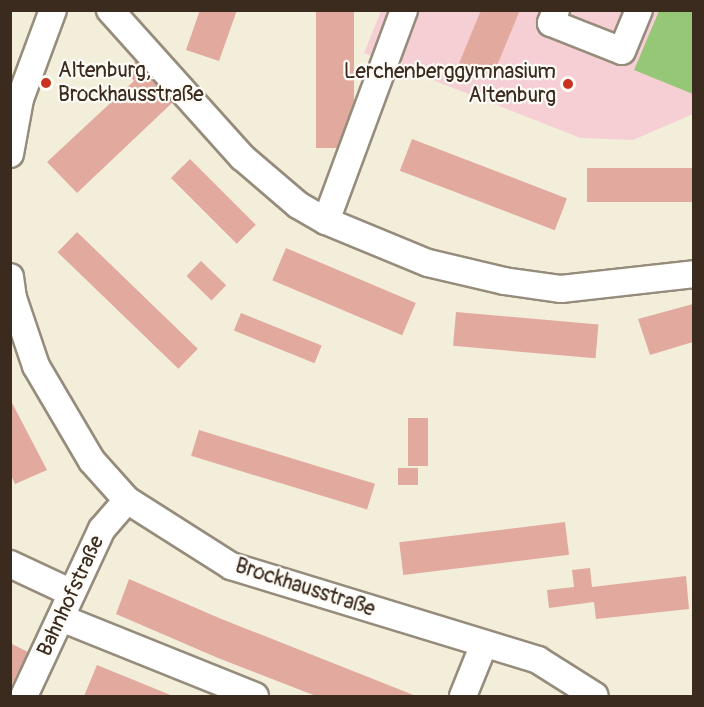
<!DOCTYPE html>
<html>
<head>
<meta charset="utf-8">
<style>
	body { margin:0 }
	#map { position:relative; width:704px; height:707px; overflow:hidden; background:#f2eeda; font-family:Pangolin,sans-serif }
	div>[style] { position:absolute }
	.built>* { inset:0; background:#f6cfd5 }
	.green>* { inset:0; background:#96c777 }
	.building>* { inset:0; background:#e2aa9f; transform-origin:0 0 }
	.roads { filter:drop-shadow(2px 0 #968c7c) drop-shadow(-2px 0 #968c7c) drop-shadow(0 2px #968c7c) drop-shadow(0 -2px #968c7c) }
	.minor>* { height:26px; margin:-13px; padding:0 13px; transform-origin:13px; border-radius:13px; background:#fff }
	.dots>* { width:16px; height:16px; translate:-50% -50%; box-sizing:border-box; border:3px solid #fdfcf7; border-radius:50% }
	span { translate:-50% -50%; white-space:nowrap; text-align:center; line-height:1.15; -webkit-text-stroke:4.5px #fdfcf7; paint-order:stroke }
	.poi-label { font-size:21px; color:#3b2a1e }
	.left { translate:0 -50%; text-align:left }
	.right { translate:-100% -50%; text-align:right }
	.street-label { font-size:21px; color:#3b2a1e }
	.frame { position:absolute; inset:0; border:12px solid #3b2a1e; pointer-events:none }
</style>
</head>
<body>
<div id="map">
	<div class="built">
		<i style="clip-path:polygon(381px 11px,693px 11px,693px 114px,633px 140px,581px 138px,364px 53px)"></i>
	</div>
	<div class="green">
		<i style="clip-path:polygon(659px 11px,693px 11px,693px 94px,634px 70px)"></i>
	</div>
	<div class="building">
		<i style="clip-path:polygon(200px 10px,237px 10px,219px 61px,186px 50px)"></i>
		<i style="left:316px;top:10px;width:38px;height:138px"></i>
		<i style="clip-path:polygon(481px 10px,520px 10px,491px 80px,458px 66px)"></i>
		<i style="clip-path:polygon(136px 61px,173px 102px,77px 193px,47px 162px,134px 81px,126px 70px)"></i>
		<i style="left:412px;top:139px;width:166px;height:34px;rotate:21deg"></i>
		<i style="left:190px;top:159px;width:93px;height:27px;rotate:45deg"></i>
		<i style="left:693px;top:168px;width:34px;height:106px;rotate:90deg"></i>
		<i style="left:77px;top:232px;width:168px;height:28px;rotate:44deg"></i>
		<i style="left:286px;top:248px;width:141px;height:35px;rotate:23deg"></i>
		<i style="left:201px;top:261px;width:35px;height:21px;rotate:44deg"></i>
		<i style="clip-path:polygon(693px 304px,693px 342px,650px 355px,638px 319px)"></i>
		<i style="left:456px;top:312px;width:143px;height:34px;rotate:5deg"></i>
		<i style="left:241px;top:313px;width:87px;height:19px;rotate:22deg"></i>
		<i style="clip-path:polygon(10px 399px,47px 470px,15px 484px,10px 473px)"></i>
		<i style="left:408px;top:418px;width:20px;height:48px"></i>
		<i style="left:199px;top:430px;width:184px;height:27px;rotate:17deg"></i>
		<i style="left:398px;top:468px;width:20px;height:17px"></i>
		<i style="left:565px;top:522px;width:33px;height:167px;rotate:83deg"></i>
		<i style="clip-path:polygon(590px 568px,592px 587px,686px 576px,689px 609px,596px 619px,594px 602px,549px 608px,547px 590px,574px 587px,572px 570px)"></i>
		<i style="clip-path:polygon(129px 579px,219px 618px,416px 696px,316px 696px,218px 658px,116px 614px)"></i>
		<i style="clip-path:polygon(10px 643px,28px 652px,10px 688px)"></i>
		<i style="clip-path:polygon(97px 665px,173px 696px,84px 696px)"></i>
	</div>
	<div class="roads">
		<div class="minor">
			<i style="left:110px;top:10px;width:198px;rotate:48.1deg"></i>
			<i style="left:242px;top:157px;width:74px;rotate:40.6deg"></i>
			<i style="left:298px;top:205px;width:32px;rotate:30deg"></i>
			<i style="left:326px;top:221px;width:110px;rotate:22.4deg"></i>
			<i style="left:428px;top:263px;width:78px;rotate:13.3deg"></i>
			<i style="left:504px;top:281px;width:58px;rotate:8deg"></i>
			<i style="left:561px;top:289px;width:134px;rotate:-6.4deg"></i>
			<i style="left:556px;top:10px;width:14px;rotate:111deg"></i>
			<i style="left:551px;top:23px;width:76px;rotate:21.5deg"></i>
			<i style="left:622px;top:51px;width:44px;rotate:-67.5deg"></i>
			<i style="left:10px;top:154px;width:56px;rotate:-79.7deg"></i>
			<i style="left:20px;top:99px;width:95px;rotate:-69.7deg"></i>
			<i style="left:326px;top:221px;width:225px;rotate:-69.7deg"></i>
			<i style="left:10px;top:277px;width:21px;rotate:82deg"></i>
			<i style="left:13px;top:298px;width:72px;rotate:71.3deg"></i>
			<i style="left:36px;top:366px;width:110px;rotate:59.5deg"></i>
			<i style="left:92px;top:461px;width:52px;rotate:48.1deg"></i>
			<i style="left:127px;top:500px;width:123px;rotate:32.4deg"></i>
			<i style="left:231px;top:566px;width:321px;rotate:17deg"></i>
			<i style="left:538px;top:660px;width:67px;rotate:32.3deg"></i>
			<i style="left:10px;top:564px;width:68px;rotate:25.1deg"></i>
			<i style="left:61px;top:618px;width:209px;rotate:21.9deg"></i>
			<i style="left:24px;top:696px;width:184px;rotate:-65deg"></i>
			<i style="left:102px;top:529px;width:38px;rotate:-49deg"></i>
			<i style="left:463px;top:696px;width:56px;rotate:-68deg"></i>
		</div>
	</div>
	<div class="dots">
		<i style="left:46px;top:83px;background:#c8321e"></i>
		<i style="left:568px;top:84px;background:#c8321e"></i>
	</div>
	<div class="poi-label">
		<span class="left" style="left:58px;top:83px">Altenburg,<br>Brockhausstraße</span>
		<span class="right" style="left:556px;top:84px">Lerchenberggymnasium<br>Altenburg</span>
	</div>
	<div class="street-label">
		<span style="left:305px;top:588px;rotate:18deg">Brockhausstraße</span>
		<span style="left:71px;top:596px;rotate:-65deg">Bahnhofstraße</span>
	</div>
	<div class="frame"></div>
</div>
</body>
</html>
